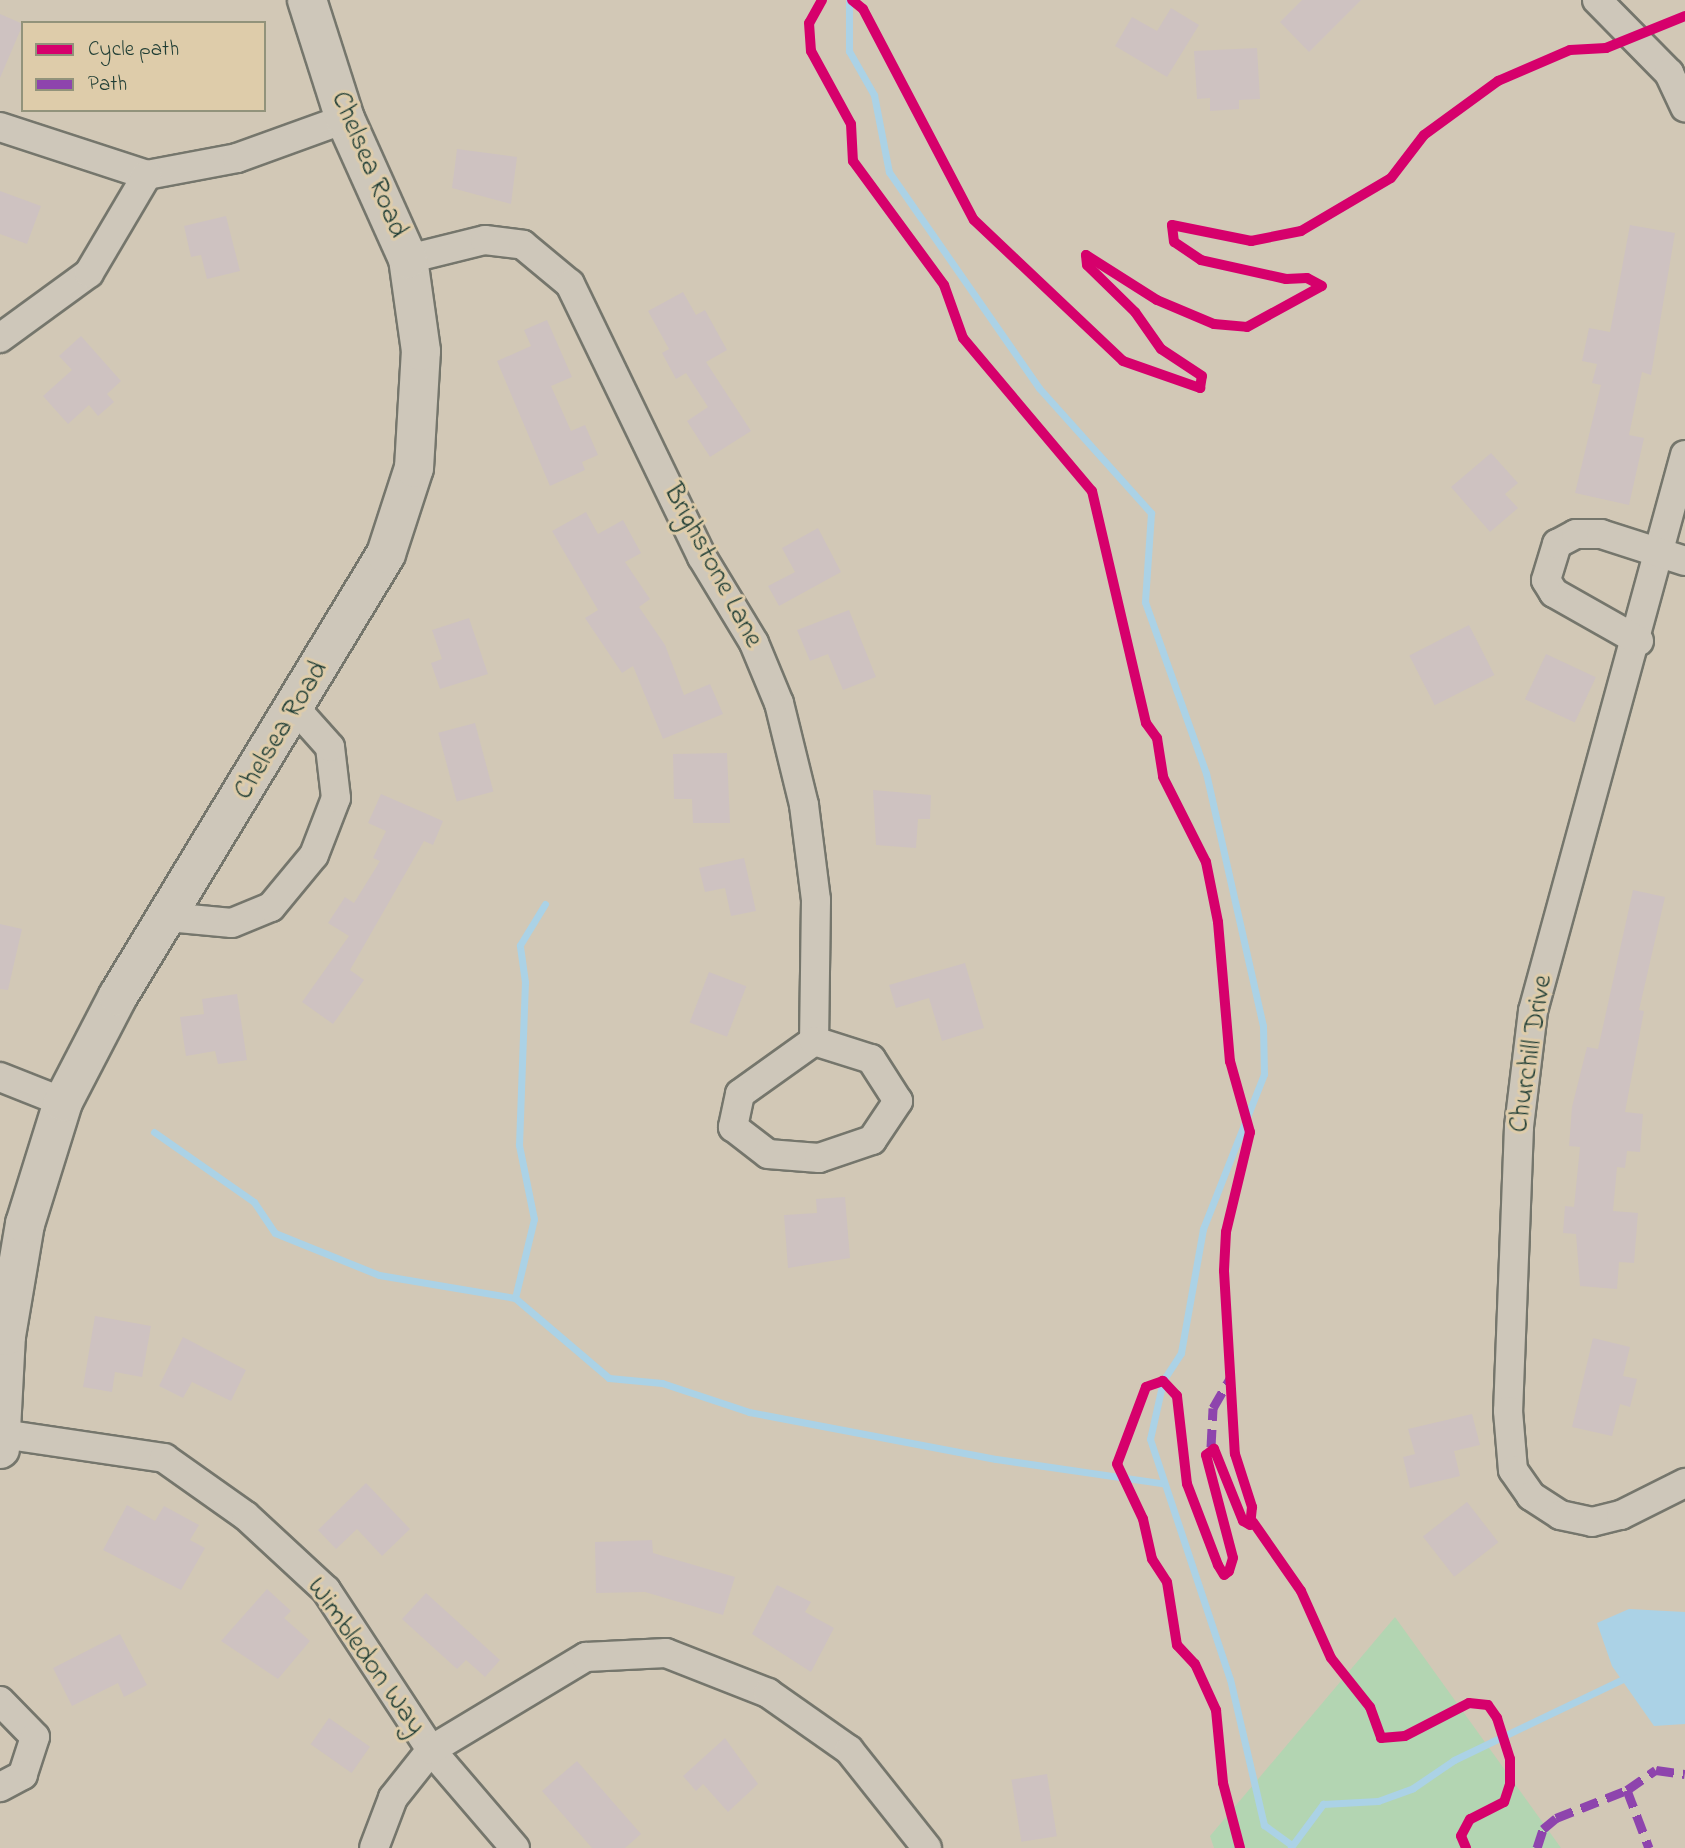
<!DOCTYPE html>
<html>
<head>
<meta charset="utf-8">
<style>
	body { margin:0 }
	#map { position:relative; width:1685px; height:1848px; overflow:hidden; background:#d2c8b6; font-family:"Indie Flower",sans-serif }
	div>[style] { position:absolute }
	.green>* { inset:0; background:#b3d5b2 }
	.water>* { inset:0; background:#abd2e6 }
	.stream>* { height:7px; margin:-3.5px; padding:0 3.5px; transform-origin:3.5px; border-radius:3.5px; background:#abd2e6 }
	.building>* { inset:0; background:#cec2c1; transform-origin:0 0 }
	.roads { filter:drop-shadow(2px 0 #75766c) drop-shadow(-2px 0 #75766c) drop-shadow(0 2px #75766c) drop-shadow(0 -2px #75766c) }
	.street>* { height:28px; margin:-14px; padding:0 14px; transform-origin:14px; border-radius:14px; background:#cec7ba }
	.secondary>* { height:38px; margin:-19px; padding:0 19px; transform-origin:19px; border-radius:19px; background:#cec7ba }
	.quiet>* { height:9px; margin-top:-4.5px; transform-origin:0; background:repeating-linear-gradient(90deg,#8e44ad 0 18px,transparent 0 27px) }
	.cycleway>* { height:10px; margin:-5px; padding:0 5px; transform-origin:5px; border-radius:5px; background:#d6006c }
	span { translate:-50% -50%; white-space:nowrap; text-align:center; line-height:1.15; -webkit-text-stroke:6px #deccaa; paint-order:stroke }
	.street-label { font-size:28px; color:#1f3d34 }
	.legend { position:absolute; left:21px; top:21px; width:245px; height:91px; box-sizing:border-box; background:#deccaa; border:2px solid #92937b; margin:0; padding:9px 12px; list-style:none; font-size:21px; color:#1f3d34 }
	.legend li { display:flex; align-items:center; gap:14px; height:35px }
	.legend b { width:35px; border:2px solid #92937b }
</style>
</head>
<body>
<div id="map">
	<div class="green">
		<i style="clip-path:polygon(1395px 1617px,1561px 1848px,1214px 1848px,1210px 1836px)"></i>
	</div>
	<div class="water">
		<i style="clip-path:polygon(1629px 1609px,1685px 1612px,1685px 1724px,1654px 1726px,1612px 1666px,1597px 1623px)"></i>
	</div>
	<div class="stream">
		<i style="left:849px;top:0;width:51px;rotate:90deg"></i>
		<i style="left:849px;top:51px;width:51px;rotate:60.4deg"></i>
		<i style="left:874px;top:95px;width:78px;rotate:79deg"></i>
		<i style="left:889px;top:172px;width:263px;rotate:55.2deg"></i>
		<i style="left:1039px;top:388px;width:168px;rotate:48.1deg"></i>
		<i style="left:1151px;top:513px;width:89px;rotate:93.9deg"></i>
		<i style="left:1145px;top:602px;width:182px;rotate:70.4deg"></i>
		<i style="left:1206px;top:773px;width:259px;rotate:77.3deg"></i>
		<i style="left:1263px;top:1026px;width:48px;rotate:88.8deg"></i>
		<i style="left:1264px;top:1074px;width:167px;rotate:111.5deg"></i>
		<i style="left:1203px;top:1229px;width:126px;rotate:100.1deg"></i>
		<i style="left:1181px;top:1353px;width:33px;rotate:123deg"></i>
		<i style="left:1163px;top:1381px;width:59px;rotate:102.6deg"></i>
		<i style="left:1150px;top:1439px;width:253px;rotate:71.6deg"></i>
		<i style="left:1230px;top:1679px;width:150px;rotate:76.9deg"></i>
		<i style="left:1264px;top:1825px;width:32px;rotate:36deg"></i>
		<i style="left:154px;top:1132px;width:122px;rotate:35deg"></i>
		<i style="left:254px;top:1202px;width:37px;rotate:56deg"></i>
		<i style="left:275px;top:1233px;width:112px;rotate:22deg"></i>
		<i style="left:379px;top:1275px;width:138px;rotate:9.6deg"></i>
		<i style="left:515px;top:1298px;width:123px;rotate:40.4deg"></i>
		<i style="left:609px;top:1378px;width:53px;rotate:5.4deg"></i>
		<i style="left:662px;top:1383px;width:92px;rotate:18.4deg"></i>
		<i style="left:749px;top:1412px;width:251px;rotate:10.8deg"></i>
		<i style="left:996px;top:1459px;width:167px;rotate:8.3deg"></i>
		<i style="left:515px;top:1298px;width:81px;rotate:-76.5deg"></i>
		<i style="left:534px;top:1219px;width:76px;rotate:-101.5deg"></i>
		<i style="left:519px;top:1145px;width:163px;rotate:-87.9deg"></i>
		<i style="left:525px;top:982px;width:37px;rotate:-98deg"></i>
		<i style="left:520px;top:945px;width:48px;rotate:-58.6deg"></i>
		<i style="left:1291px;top:1847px;width:54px;rotate:-53.3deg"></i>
		<i style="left:1323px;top:1804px;width:55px;rotate:-3.1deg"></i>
		<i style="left:1378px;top:1801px;width:37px;rotate:-20deg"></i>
		<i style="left:1413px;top:1788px;width:50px;rotate:-34.3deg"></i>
		<i style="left:1454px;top:1760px;width:190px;rotate:-25.6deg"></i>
	</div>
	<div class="building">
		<i style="clip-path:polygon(1302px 0,1361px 0,1309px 52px,1280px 22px)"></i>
		<i style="clip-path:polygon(1171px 8px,1199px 25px,1167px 77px,1115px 46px,1132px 17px,1157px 31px)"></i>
		<i style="clip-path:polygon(0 14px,23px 24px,0 78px)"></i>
		<i style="clip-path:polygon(1257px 48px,1260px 99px,1239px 100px,1239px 109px,1210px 111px,1210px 98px,1197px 99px,1194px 51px)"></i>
		<i style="clip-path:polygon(457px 149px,517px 157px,511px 204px,452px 188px)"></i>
		<i style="clip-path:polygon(0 191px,41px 206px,27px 244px,0 234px)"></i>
		<i style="clip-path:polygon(226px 216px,240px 271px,207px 279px,201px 255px,191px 257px,184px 226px)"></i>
		<i style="clip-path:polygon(1630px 225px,1675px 233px,1651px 375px,1642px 372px,1629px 435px,1644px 438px,1629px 505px,1575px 493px,1601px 385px,1592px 383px,1597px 364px,1582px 361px,1589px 328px,1610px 332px)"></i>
		<i style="clip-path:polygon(683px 292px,696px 315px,705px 310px,727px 350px,706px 362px,751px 431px,710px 457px,687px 421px,708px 407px,686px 373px,676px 379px,662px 353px,669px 349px,648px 311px)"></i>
		<i style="clip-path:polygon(547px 320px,572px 377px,551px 386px,571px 431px,585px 425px,598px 455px,582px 462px,585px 470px,550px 486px,497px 361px,531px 346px,524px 330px)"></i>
		<i style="clip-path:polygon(81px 336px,121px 381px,107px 394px,114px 402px,98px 416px,89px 405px,68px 424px,43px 396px,72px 370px,59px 356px)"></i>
		<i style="clip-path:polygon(1491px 453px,1518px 483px,1505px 494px,1518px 508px,1490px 532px,1451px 487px)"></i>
		<i style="clip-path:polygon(586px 512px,598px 534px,623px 520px,641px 553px,625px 562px,650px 599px,639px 607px,665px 645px,684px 695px,710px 684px,723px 714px,663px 739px,633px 666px,622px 673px,585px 618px,598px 610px,552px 531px)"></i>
		<i style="clip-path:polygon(818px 528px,841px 572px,779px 606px,768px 586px,795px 572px,782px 548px)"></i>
		<i style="clip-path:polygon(849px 610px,876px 677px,843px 690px,828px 654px,810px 661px,797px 630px)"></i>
		<i style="clip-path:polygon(469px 618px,488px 674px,440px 689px,431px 663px,442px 659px,432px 630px)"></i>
		<i style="left:1469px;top:625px;width:56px;height:67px;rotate:63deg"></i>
		<i style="left:1546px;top:654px;width:55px;height:50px;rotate:25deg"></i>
		<i style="left:475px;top:723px;width:71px;height:38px;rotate:75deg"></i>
		<i style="clip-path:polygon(727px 753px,730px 823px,693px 823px,692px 799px,674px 799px,673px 754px)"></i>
		<i style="clip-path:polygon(873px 790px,931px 795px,930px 819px,918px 819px,916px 848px,876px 845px)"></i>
		<i style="clip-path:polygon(381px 794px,443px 821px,433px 845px,424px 841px,350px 970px,364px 980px,333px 1024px,302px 1002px,349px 936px,328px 923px,345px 897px,354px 903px,380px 861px,373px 858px,386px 831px,368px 823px)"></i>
		<i style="clip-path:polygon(744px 858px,756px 911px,731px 916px,725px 888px,705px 892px,699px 868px)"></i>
		<i style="clip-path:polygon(1633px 890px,1665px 897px,1639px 1010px,1644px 1011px,1625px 1112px,1643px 1114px,1640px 1152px,1627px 1151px,1625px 1168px,1617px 1167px,1613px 1211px,1638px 1213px,1634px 1263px,1619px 1262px,1617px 1289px,1580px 1286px,1576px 1234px,1563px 1233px,1565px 1206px,1574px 1207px,1580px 1147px,1569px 1146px,1572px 1107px,1587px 1047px,1598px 1049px)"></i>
		<i style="clip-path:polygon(0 924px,22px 929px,8px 990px,0 989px)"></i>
		<i style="clip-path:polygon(965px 963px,984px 1028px,942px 1041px,929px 998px,896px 1008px,889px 985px)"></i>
		<i style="left:709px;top:972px;width:40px;height:54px;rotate:21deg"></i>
		<i style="clip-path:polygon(237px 994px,247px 1060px,218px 1064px,215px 1051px,186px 1056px,180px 1017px,204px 1014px,202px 999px)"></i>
		<i style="clip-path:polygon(845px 1197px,850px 1258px,788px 1268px,784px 1215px,817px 1213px,816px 1199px)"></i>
		<i style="clip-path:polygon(95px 1316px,151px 1326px,142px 1377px,115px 1372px,112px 1392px,83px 1387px)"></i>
		<i style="clip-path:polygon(183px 1337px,246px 1370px,231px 1401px,192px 1382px,183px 1398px,159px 1386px)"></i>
		<i style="clip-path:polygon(1593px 1338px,1630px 1347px,1623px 1376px,1637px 1379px,1630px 1407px,1620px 1404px,1612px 1436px,1572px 1427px)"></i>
		<i style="clip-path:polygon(1472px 1414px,1480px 1445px,1454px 1451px,1460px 1476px,1410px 1488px,1403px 1457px,1415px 1454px,1408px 1429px)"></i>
		<i style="clip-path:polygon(366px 1483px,410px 1529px,382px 1556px,357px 1529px,336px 1549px,318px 1530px)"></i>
		<i style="left:1467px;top:1502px;width:51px;height:56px;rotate:52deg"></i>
		<i style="clip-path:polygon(127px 1505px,155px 1521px,164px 1506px,199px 1525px,190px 1540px,205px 1548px,181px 1590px,103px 1550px)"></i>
		<i style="clip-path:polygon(652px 1540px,653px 1553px,735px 1577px,723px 1615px,645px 1592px,596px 1593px,595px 1542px)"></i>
		<i style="clip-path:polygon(777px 1585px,811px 1602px,805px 1612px,834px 1628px,811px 1672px,752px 1634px)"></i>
		<i style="clip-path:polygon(267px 1589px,291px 1611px,284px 1618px,310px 1641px,278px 1679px,221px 1641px)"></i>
		<i style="clip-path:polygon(426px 1593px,500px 1660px,485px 1677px,466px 1660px,457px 1669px,402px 1619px)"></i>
		<i style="clip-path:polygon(120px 1634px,147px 1685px,124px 1697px,118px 1683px,72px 1706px,53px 1668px)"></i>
		<i style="left:329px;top:1718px;width:50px;height:32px;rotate:35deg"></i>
		<i style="clip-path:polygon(725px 1738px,758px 1784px,728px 1812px,703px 1784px,696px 1791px,683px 1776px)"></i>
		<i style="clip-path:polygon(577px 1761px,641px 1834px,625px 1848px,592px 1848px,542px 1791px)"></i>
		<i style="left:1047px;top:1774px;width:63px;height:36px;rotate:81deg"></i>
	</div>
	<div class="roads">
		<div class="street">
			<i style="left:1597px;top:0;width:103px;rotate:45.4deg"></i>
			<i style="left:1669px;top:73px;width:38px;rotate:65deg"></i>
			<i style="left:0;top:127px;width:155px;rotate:18.1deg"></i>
			<i style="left:147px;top:175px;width:92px;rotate:-10.7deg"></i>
			<i style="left:237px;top:158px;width:115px;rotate:-19.9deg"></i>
			<i style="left:408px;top:259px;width:79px;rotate:-13.9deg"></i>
			<i style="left:485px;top:240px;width:38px;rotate:7deg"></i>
			<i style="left:523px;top:245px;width:61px;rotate:39.7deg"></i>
			<i style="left:570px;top:284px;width:303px;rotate:64.2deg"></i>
			<i style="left:702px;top:557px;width:100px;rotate:58.8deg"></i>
			<i style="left:754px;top:643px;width:65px;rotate:67.4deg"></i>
			<i style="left:779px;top:703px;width:105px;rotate:76.2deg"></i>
			<i style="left:804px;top:805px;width:96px;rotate:82.8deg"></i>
			<i style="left:816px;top:900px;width:141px;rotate:90.8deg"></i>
			<i style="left:814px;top:1041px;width:91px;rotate:144.4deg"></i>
			<i style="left:740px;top:1094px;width:34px;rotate:102deg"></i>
			<i style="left:733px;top:1127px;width:44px;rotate:37.6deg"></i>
			<i style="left:768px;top:1154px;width:51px;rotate:4.5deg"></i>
			<i style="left:819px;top:1158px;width:56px;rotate:-18.8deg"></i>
			<i style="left:872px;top:1140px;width:47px;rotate:-56.3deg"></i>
			<i style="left:898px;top:1101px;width:50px;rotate:-122.7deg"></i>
			<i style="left:871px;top:1059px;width:60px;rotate:-162.5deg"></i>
			<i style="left:0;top:338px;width:110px;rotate:-36.1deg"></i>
			<i style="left:89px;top:273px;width:114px;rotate:-59.4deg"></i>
			<i style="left:1685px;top:455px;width:576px;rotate:105.29deg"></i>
			<i style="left:1533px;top:1011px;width:117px;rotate:96.9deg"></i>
			<i style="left:1519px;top:1127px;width:284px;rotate:92.2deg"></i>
			<i style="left:1508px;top:1411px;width:59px;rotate:85.2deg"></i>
			<i style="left:1513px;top:1470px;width:32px;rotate:55deg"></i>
			<i style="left:1531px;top:1496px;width:35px;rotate:33deg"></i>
			<i style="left:1560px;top:1515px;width:33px;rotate:12deg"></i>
			<i style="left:1592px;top:1522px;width:30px;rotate:-14deg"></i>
			<i style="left:1621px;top:1515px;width:72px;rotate:-26.6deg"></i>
			<i style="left:1639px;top:641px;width:98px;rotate:-150.5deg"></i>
			<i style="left:1554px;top:593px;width:15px;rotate:-122deg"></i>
			<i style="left:1546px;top:580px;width:38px;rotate:-73deg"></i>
			<i style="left:1557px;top:544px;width:21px;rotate:-28deg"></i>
			<i style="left:1576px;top:534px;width:25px"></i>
			<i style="left:1601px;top:534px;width:88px;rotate:17.8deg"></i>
			<i style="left:168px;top:917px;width:64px;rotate:5.4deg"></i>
			<i style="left:232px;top:923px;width:42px;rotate:-22.3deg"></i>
			<i style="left:271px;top:907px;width:67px;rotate:-50.4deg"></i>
			<i style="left:314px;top:855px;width:61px;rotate:-68.9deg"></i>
			<i style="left:336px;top:798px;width:51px;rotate:-96.7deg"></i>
			<i style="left:330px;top:747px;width:51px;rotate:-131.8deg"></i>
			<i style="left:0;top:1077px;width:68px;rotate:21.6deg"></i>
			<i style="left:2px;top:1434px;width:164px;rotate:8.4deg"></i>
			<i style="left:164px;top:1458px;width:100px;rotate:35.3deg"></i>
			<i style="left:246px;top:1516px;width:109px;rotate:42.8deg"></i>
			<i style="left:326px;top:1590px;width:191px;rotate:56.7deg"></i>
			<i style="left:431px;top:1750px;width:61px;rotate:128.4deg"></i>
			<i style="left:393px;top:1798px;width:53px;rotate:110.8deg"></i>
			<i style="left:0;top:1701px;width:50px;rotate:45.8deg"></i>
			<i style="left:35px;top:1737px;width:40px;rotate:108deg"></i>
			<i style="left:23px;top:1775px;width:26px;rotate:152deg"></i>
			<i style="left:515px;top:1848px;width:129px;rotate:-130.6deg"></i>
			<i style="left:431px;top:1750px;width:181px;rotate:-31deg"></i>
			<i style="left:586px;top:1657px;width:80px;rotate:-2.9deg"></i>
			<i style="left:666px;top:1653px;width:110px;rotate:21.4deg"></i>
			<i style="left:768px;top:1693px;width:99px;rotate:35.1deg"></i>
			<i style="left:849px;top:1750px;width:125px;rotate:51.5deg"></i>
		</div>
		<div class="secondary">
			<i style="left:0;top:1449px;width:113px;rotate:-87deg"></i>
			<i style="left:6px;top:1336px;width:114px;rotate:-80.4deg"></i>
			<i style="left:25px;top:1224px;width:128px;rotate:-72.7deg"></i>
			<i style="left:63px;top:1102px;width:119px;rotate:-62.6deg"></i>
			<i style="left:118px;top:996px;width:517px;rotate:-58.77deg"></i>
			<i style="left:386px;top:554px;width:90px;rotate:-72deg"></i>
			<i style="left:414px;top:468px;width:117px;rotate:-86.6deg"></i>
			<i style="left:421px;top:351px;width:93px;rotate:-98deg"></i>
			<i style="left:408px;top:259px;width:154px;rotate:-114.2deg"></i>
			<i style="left:345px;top:119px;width:125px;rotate:-107.7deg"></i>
		</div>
	</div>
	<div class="quiet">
		<i style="left:1211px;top:1447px;width:39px;rotate:-87deg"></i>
		<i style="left:1213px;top:1408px;width:34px;rotate:-60deg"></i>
		<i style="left:1627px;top:1790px;width:62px;rotate:69.2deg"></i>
		<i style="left:1537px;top:1848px;width:20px;rotate:-72deg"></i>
		<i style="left:1543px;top:1829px;width:17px;rotate:-40deg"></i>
		<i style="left:1556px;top:1818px;width:76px;rotate:-21.5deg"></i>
		<i style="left:1627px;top:1790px;width:35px;rotate:-35deg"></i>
		<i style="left:1656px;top:1770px;width:29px;rotate:8deg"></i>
	</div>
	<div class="cycleway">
		<i style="left:822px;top:0;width:26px;rotate:119deg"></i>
		<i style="left:809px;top:23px;width:28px;rotate:86deg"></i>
		<i style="left:811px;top:51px;width:83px;rotate:61.3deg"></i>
		<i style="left:851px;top:124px;width:37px;rotate:87deg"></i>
		<i style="left:853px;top:161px;width:154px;rotate:53.7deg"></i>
		<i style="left:944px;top:285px;width:56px;rotate:70.3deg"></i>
		<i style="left:963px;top:338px;width:200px;rotate:49.9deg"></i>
		<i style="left:1092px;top:491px;width:238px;rotate:76.9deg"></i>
		<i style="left:1146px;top:723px;width:19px;rotate:54deg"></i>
		<i style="left:1157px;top:738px;width:39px;rotate:81deg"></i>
		<i style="left:1163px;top:777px;width:95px;rotate:63.2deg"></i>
		<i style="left:1206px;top:862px;width:61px;rotate:78.7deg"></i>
		<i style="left:1218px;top:922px;width:140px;rotate:85.1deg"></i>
		<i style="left:1230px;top:1061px;width:74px;rotate:74.3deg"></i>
		<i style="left:1250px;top:1132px;width:103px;rotate:103.5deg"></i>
		<i style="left:1226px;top:1232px;width:39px;rotate:93deg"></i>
		<i style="left:1224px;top:1271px;width:183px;rotate:86.6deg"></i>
		<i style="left:1235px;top:1454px;width:56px;rotate:72.2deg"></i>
		<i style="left:1252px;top:1507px;width:18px;rotate:96deg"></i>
		<i style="left:1250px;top:1525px;width:8px;rotate:-150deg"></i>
		<i style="left:1243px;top:1521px;width:78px;rotate:-111.9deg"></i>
		<i style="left:1214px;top:1449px;width:10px;rotate:143deg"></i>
		<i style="left:1206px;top:1455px;width:106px;rotate:75.3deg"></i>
		<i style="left:1233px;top:1558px;width:14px;rotate:107deg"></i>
		<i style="left:1229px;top:1571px;width:6px;rotate:141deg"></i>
		<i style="left:1224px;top:1575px;width:12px;rotate:-121deg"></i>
		<i style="left:1218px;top:1565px;width:87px;rotate:-110.9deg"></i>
		<i style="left:1187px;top:1484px;width:89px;rotate:-96.5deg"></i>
		<i style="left:1177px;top:1396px;width:21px;rotate:-133deg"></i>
		<i style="left:1163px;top:1381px;width:18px;rotate:161deg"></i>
		<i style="left:1146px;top:1387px;width:82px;rotate:110.6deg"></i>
		<i style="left:1117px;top:1464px;width:61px;rotate:64.7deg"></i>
		<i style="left:1143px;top:1519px;width:41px;rotate:77.3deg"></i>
		<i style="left:1152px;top:1559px;width:27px;rotate:57deg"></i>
		<i style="left:1167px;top:1582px;width:64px;rotate:81deg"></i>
		<i style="left:1177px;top:1645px;width:26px;rotate:47deg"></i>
		<i style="left:1195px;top:1664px;width:51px;rotate:65.5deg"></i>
		<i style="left:1216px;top:1710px;width:73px;rotate:84.5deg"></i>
		<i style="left:1223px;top:1783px;width:67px;rotate:75.3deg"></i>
		<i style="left:852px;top:0;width:14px;rotate:39deg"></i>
		<i style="left:863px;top:9px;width:238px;rotate:62.3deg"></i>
		<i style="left:974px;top:220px;width:205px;rotate:43.4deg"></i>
		<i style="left:1123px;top:361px;width:82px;rotate:19.3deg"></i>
		<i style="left:1200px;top:388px;width:12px;rotate:-81deg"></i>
		<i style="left:1202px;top:376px;width:49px;rotate:-146.6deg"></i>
		<i style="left:1161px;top:349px;width:45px;rotate:-125.1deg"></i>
		<i style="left:1135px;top:312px;width:67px;rotate:-135.6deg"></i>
		<i style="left:1087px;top:265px;width:10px;rotate:-96deg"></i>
		<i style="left:1086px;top:255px;width:84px;rotate:32.4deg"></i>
		<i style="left:1157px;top:300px;width:62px;rotate:22.8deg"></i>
		<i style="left:1214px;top:324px;width:33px;rotate:5deg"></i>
		<i style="left:1247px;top:327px;width:85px;rotate:-28.7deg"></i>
		<i style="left:1322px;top:286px;width:17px;rotate:-152deg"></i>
		<i style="left:1307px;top:278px;width:21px;rotate:177deg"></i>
		<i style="left:1286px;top:279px;width:87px;rotate:-167.4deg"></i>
		<i style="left:1201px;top:260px;width:32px;rotate:-146deg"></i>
		<i style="left:1174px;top:242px;width:17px;rotate:-97deg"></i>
		<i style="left:1172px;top:225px;width:81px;rotate:11.4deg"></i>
		<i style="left:1251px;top:241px;width:51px;rotate:-11.3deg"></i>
		<i style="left:1301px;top:231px;width:104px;rotate:-30.5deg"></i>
		<i style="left:1391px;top:178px;width:54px;rotate:-52.5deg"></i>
		<i style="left:1424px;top:135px;width:92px;rotate:-36.1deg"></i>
		<i style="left:1498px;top:81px;width:78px;rotate:-23.3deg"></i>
		<i style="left:1570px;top:50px;width:36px;rotate:-3deg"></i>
		<i style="left:1606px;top:48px;width:85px;rotate:-22.1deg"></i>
		<i style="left:1253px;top:1522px;width:84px;rotate:55.2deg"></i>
		<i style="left:1301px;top:1591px;width:73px;rotate:65.9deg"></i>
		<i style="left:1331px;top:1658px;width:63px;rotate:51.5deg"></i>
		<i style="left:1370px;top:1707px;width:33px;rotate:70deg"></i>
		<i style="left:1381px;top:1738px;width:24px;rotate:-5deg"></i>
		<i style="left:1405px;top:1736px;width:72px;rotate:-27.3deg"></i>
		<i style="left:1469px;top:1703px;width:19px;rotate:6deg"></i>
		<i style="left:1488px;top:1705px;width:16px;rotate:55deg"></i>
		<i style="left:1497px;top:1718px;width:43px;rotate:72.4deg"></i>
		<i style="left:1510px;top:1759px;width:25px;rotate:90deg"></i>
		<i style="left:1510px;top:1784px;width:19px;rotate:108deg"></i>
		<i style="left:1504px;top:1802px;width:38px;rotate:153deg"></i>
		<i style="left:1470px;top:1819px;width:19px;rotate:118deg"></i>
		<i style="left:1461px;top:1836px;width:13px;rotate:67deg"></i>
	</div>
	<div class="street-label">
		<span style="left:368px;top:165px;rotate:67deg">Chelsea Road</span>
		<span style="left:712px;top:566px;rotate:62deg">Brighstone Lane</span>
		<span style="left:282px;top:731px;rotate:-59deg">Chelsea Road</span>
		<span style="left:1532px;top:1054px;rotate:-81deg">Churchill Drive</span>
		<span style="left:365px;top:1657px;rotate:55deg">Wimbledon Way</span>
	</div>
	<ul class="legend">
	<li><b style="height:9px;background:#d6006c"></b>Cycle path</li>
	<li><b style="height:9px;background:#8e44ad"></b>Path</li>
	</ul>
</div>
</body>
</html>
